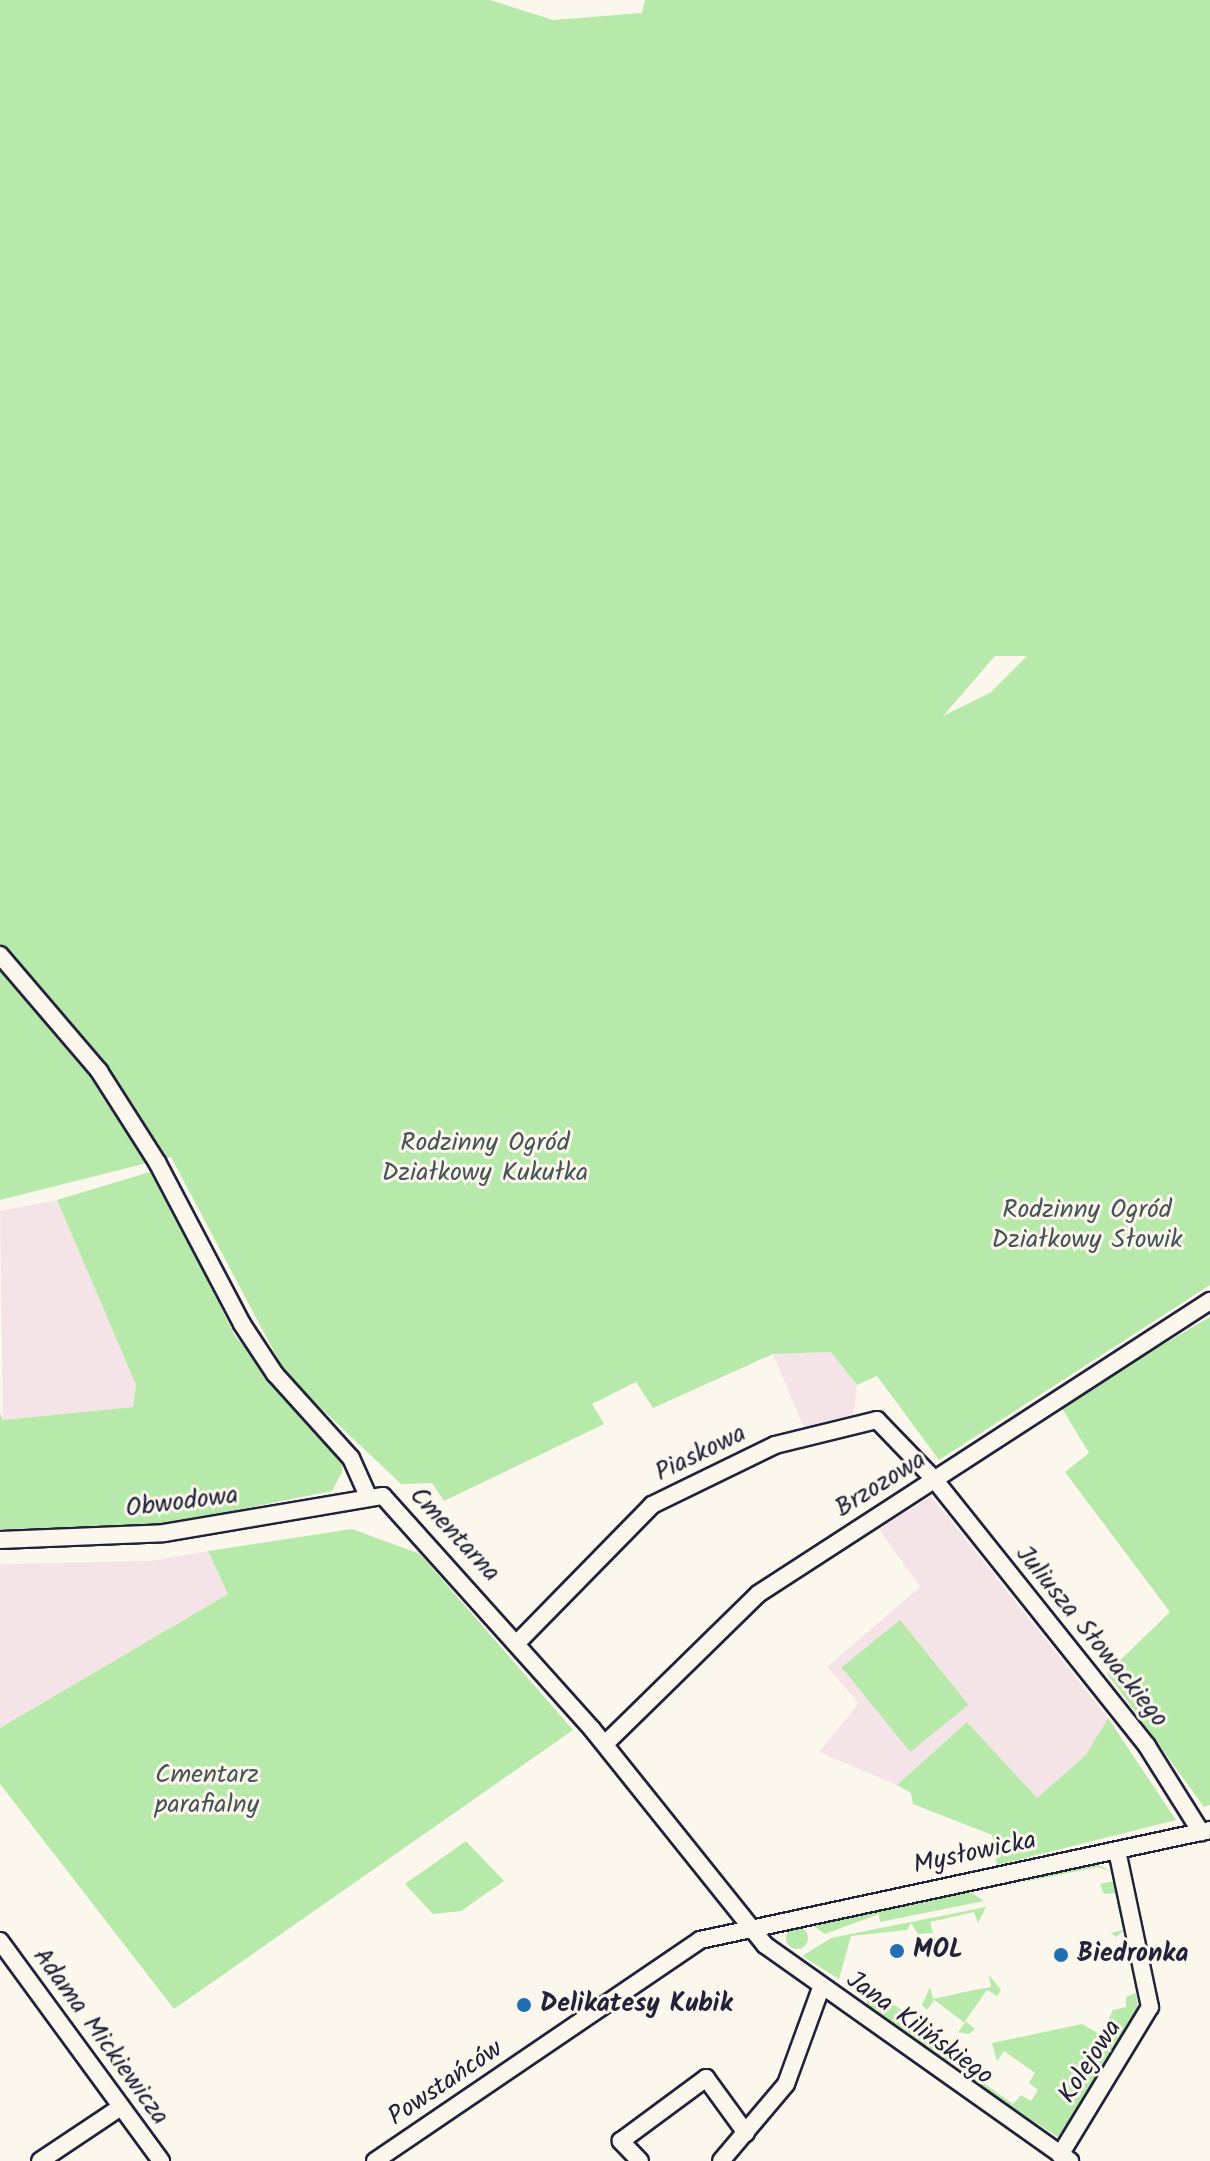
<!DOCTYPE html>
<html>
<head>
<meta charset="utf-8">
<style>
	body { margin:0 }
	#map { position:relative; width:1210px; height:2161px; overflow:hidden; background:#fbf7ec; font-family:Kalam,sans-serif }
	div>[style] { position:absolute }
	.built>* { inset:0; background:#f4e4e7 }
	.green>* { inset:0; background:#b7e9aa; transform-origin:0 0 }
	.round { border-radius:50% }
	.roads { filter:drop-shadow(2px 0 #22223b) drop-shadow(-2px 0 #22223b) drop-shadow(0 2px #22223b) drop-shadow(0 -2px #22223b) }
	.minor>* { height:16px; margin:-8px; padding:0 8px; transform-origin:8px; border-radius:8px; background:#fbf7ec }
	.dots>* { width:22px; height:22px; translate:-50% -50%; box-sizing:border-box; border:4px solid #fbf7ec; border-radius:50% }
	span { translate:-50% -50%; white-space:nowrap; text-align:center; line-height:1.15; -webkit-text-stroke:6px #fbf7ec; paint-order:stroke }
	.park-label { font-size:26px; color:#475457 }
	.street-label { font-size:26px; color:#22223b }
	.poi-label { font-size:26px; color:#22223b; font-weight:700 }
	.left { translate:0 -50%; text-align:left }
</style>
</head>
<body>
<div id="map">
	<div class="built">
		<i style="clip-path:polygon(57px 1200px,136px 1385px,133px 1407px,3px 1420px,0 1211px)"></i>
		<i style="clip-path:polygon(831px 1352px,857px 1385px,853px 1416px,804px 1428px,773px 1354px)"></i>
		<i style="clip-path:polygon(931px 1496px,1108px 1718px,1087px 1755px,1037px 1798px,967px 1722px,897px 1785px,819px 1752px,859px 1703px,827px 1667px,920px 1587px,879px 1529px)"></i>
		<i style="clip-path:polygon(208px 1551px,228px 1594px,0 1728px,0 1564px,151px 1561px)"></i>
	</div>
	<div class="green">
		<i style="clip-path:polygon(evenodd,0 0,490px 0,553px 20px,642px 13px,645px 0,1210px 0,1210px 1285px,939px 1460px,877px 1376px,857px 1385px,831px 1352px,773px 1354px,653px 1408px,636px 1382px,592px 1404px,604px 1424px,444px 1501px,432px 1483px,401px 1484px,287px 1376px,171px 1157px,0 1200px,0 0,995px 656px,1027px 656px,990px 693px,943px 716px,995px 656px)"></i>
		<i style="clip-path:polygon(153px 1171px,235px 1336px,343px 1459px,342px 1472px,332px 1491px,222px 1513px,138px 1527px,0 1529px,0 1413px,3px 1420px,133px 1407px,136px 1385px,57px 1200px)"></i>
		<i style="clip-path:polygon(1210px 1317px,1210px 1805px,1204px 1807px,1107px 1673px,1170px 1612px,1065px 1472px,1089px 1453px,1060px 1405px)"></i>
		<i style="clip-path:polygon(352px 1529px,420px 1554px,573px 1730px,174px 2009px,0 1784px,0 1728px,228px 1594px,208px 1551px)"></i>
		<i style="left:900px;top:1620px;width:109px;height:75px;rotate:51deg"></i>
		<i style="clip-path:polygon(1108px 1718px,1176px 1820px,997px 1865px,992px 1835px,913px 1804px,911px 1793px,897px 1785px,967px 1722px,1037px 1798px,1086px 1755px)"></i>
		<i style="clip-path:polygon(466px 1841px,504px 1881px,461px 1911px,433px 1914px,405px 1884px)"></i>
		<i style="clip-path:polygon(1096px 1863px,1111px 1872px,1098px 1867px,1009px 1885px)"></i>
		<i style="clip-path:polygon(1114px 1881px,1126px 1929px,1116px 1937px,1111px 1933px,1123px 1930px,1115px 1893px,1104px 1894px,1100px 1884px)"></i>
		<i style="clip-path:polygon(967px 1890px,984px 1901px,880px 1922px,879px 1914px,825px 1934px,811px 1924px)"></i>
		<i style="clip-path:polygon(986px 1907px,978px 1923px,974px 1912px,930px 1922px,933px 1933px,918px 1934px,911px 1923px,907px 1930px,851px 1936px,839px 1979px,802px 1956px,831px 1938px)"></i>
		<i class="round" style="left:786px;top:1927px;width:22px;height:22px"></i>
		<i style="clip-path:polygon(1123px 1951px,1132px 1955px,1139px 2017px,1058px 2137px,971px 2081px,974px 2071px,986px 2070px,982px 2082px,1013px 2104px,1021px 2095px,1031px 2101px,1038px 2090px,1029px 2083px,1035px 2073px,1004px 2051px,997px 2061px,992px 2043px,1082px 2024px,1101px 2035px,1113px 2010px,1126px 2007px,1126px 1997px,1136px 1993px,1129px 1956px,1116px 1958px)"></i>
		<i style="clip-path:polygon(989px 1975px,1001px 1990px,997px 1996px,987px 1990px,965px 2021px,975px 2029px,969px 2034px,958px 2032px,965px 2023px,934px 2000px,927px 2010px,922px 2005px,930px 1987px,933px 1999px,974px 1990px,991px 1987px)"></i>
		<i style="clip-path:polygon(871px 1989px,903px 2011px,896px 2021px,945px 2056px,953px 2046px,956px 2059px,947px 2064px,868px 2005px,863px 1995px)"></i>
	</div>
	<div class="roads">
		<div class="minor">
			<i style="left:0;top:955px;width:153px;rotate:49.5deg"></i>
			<i style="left:99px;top:1071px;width:108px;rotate:57.5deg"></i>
			<i style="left:157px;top:1162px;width:183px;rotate:62.3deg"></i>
			<i style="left:242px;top:1324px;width:60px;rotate:56.6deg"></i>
			<i style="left:275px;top:1374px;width:113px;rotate:47.9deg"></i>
			<i style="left:351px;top:1458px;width:39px;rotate:66deg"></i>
			<i style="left:0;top:1540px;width:164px;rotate:-2.4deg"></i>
			<i style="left:164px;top:1533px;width:222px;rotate:-9.6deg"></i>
			<i style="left:383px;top:1496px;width:313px;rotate:48.1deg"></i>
			<i style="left:592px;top:1729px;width:277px;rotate:51.3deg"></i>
			<i style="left:765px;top:1945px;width:374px;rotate:35.3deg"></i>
			<i style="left:518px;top:1642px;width:192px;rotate:-45.6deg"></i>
			<i style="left:652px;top:1505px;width:137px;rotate:-26deg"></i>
			<i style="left:775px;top:1445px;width:105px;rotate:-13.8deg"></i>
			<i style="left:877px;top:1420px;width:82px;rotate:46deg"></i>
			<i style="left:934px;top:1479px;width:342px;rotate:51.4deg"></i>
			<i style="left:1147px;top:1746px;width:102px;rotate:57.9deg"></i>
			<i style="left:605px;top:1744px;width:214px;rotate:-44.4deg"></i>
			<i style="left:758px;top:1594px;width:539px;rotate:-32.95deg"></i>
			<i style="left:0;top:1941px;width:273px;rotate:53.8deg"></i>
			<i style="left:1060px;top:2155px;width:173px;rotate:-58.7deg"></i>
			<i style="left:1150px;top:2007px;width:160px;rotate:-101.9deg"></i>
			<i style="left:40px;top:2161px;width:97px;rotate:-33.7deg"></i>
			<i style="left:375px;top:2161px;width:393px;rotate:-34.2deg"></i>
			<i style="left:700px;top:1940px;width:522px;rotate:-12.17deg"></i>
			<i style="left:640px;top:2161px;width:28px;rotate:-134deg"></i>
			<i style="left:621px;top:2141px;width:106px;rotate:-36.5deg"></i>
			<i style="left:706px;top:2078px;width:68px;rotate:54deg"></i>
			<i style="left:721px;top:2161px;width:101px;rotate:-49.8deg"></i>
			<i style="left:786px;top:2084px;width:102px;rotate:-70deg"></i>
		</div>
	</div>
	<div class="dots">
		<i style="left:897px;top:1951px;background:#1f6fb2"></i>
		<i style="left:1061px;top:1955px;background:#1f6fb2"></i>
		<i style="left:524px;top:2005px;background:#1f6fb2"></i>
	</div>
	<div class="park-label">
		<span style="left:485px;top:1159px">Rodzinny Ogród<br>Działkowy Kukułka</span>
		<span style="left:1087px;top:1226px">Rodzinny Ogród<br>Działkowy Słowik</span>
		<span style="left:207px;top:1791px">Cmentarz<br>parafialny</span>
	</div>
	<div class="street-label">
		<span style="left:701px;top:1454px;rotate:-26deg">Piaskowa</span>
		<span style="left:881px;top:1485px;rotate:-32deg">Brzozowa</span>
		<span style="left:182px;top:1503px;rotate:-7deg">Obwodowa</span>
		<span style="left:454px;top:1535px;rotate:47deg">Cmentarna</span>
		<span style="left:1091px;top:1637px;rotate:51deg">Juliusza Słowackiego</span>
		<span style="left:975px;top:1854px;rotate:-12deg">Mysłowicka</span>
		<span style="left:919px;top:2029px;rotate:36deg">Jana Kilińskiego</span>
		<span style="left:100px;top:2037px;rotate:54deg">Adama Mickiewicza</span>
		<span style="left:1091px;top:2062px;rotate:-57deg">Kolejowa</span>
		<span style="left:446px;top:2084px;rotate:-34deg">Powstańców</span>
	</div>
	<div class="poi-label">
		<span class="left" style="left:913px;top:1951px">MOL</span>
		<span class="left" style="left:1077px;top:1955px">Biedronka</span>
		<span class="left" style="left:540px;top:2005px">Delikatesy Kubik</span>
	</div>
</div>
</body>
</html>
